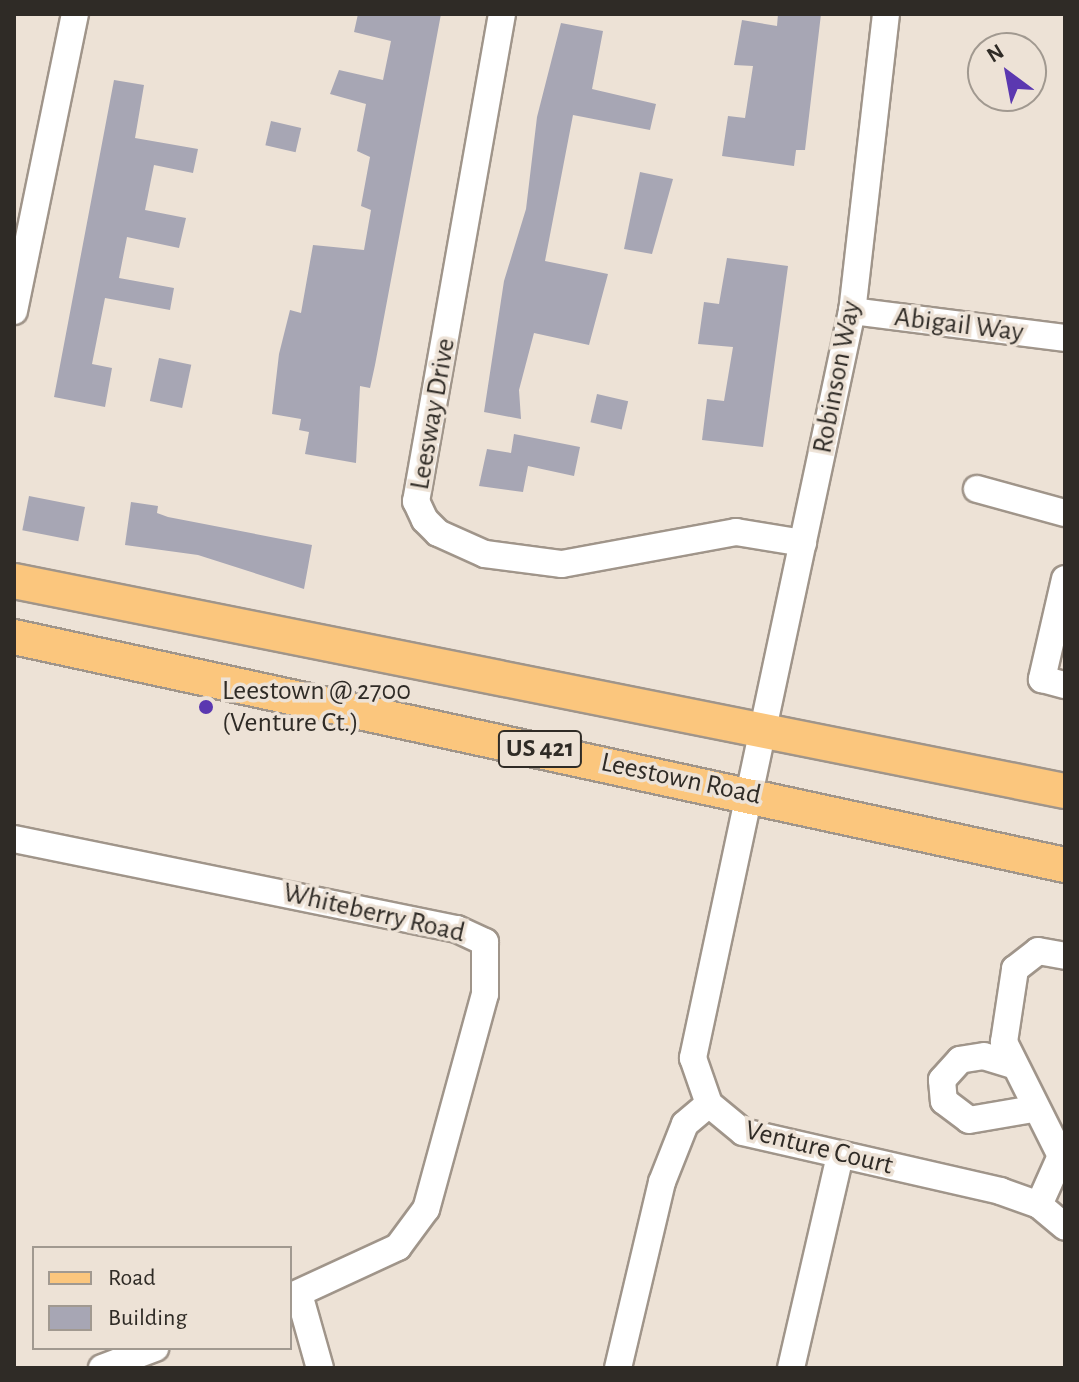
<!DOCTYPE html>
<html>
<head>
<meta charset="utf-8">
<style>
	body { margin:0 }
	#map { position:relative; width:1079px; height:1382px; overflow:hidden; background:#ede2d6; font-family:"Alegreya Sans",sans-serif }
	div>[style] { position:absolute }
	.building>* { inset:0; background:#a7a6b4; transform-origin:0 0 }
	.roads { filter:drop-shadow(2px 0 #a0958a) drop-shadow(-2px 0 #a0958a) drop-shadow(0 2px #a0958a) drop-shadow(0 -2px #a0958a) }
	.minor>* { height:26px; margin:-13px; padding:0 13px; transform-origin:13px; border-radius:13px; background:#fff }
	.major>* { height:34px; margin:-17px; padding:0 17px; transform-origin:17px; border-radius:17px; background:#fbc67d }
	.dots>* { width:22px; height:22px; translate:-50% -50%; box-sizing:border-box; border:4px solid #ede2d6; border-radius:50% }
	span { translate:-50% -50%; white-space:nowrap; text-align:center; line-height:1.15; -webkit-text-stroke:7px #ede2d6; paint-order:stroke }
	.shield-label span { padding:2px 6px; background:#ede2d6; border:2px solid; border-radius:6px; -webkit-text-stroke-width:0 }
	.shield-label { font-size:26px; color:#2f2b26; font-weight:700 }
	.street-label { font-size:28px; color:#2f2b26 }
	.poi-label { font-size:28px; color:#2f2b26 }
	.left { translate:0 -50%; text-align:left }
	.frame { position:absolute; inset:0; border:16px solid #2f2b26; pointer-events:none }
	.legend { position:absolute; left:32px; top:1246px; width:260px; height:104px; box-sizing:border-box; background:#ede2d6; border:2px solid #a19990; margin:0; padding:10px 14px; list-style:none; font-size:24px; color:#2f2b26 }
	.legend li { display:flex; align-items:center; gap:16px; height:40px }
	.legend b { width:40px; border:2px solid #a19990 }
	.north { position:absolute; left:967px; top:32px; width:80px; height:80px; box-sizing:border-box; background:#ede2d6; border:2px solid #a19990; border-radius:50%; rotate:328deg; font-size:22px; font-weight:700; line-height:32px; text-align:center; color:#2f2b26 }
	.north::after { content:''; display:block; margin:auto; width:28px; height:36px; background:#5b38b0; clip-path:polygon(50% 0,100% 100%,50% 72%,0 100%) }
</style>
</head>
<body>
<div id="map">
	<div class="building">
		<i style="clip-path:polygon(358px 14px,441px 14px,375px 365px,370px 388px,360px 386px,356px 463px,305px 454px,309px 432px,299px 430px,301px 419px,272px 414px,279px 354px,290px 310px,301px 313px,313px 245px,364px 250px,371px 210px,361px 206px,370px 157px,357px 151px,366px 104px,330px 94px,339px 70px,383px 80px,391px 41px,354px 32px)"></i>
		<i style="clip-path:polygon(778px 14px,821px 14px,805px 150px,796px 150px,794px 166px,722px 156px,728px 116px,745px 118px,753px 66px,734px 65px,742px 20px,777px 26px)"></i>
		<i style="clip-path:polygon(561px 23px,603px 31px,592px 89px,656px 104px,650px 130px,573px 115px,545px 261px,608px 274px,589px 345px,534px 333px,519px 390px,521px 419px,484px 412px,504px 281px,526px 209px,537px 117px)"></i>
		<i style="clip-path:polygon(114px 80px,144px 85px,135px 138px,198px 149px,193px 173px,154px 165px,145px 210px,186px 218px,179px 248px,127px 237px,119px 278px,174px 288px,170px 310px,105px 298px,92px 364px,112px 368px,105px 407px,54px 397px)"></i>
		<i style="left:271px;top:121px;width:31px;height:25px;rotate:13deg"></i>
		<i style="clip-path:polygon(640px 172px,673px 179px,652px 254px,624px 249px)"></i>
		<i style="clip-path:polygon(727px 258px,788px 266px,763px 447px,702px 440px,707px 399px,724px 401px,733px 347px,698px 344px,704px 302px,719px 304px)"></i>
		<i style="left:159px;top:358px;width:33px;height:44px;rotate:12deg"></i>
		<i style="left:597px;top:394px;width:32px;height:29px;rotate:13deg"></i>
		<i style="clip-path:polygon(514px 434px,580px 447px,574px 476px,528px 466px,523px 492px,479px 486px,487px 449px,511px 453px)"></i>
		<i style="left:29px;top:496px;width:57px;height:35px;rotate:11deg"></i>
		<i style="clip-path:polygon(131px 502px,158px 506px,157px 513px,168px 517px,312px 545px,304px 589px,198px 555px,125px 545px)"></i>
	</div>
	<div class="roads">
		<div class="minor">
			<i style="left:502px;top:14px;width:495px;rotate:100deg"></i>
			<i style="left:416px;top:501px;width:21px;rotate:65deg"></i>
			<i style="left:425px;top:520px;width:18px;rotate:45deg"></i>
			<i style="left:438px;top:533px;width:51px;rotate:24.1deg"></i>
			<i style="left:485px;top:554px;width:78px;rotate:7.4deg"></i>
			<i style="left:562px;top:564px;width:177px;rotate:-10.4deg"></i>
			<i style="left:736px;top:532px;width:68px;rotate:9.3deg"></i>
			<i style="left:886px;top:14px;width:299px;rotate:96.5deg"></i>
			<i style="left:852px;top:311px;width:764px;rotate:102.02deg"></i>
			<i style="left:693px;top:1058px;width:49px;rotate:70.8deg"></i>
			<i style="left:709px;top:1104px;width:44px;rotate:39.5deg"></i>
			<i style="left:743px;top:1132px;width:264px;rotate:12.9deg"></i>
			<i style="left:1000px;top:1191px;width:41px;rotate:19.7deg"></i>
			<i style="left:1039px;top:1205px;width:34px;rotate:40deg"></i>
			<i style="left:14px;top:311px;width:303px;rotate:-78.4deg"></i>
			<i style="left:852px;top:311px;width:215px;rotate:7.2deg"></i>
			<i style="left:977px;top:489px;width:91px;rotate:15.3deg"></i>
			<i style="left:1065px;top:579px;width:103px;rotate:103deg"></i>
			<i style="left:1042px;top:679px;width:24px;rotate:15deg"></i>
			<i style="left:14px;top:839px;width:452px;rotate:11.5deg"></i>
			<i style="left:457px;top:929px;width:31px;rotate:25deg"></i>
			<i style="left:485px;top:942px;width:52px;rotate:90deg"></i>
			<i style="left:485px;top:994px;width:223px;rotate:105.3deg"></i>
			<i style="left:426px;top:1209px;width:47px;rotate:126.4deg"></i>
			<i style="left:398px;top:1247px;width:119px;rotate:155.2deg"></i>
			<i style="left:1013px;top:1065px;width:30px;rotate:-163deg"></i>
			<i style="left:984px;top:1056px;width:24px;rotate:171deg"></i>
			<i style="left:960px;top:1060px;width:27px;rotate:132deg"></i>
			<i style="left:942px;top:1080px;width:21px;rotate:85deg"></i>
			<i style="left:944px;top:1101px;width:31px;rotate:37deg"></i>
			<i style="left:969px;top:1120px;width:65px;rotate:-9.8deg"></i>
			<i style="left:1059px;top:1152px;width:123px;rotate:-116.6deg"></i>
			<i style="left:1004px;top:1042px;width:74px;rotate:-81.4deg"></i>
			<i style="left:1015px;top:969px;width:29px;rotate:-38deg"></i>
			<i style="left:1038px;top:951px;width:27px;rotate:10deg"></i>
			<i style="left:1039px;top:1205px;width:64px;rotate:-65.9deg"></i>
			<i style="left:299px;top:1294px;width:77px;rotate:74.2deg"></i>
			<i style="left:102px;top:1368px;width:57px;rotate:-20.7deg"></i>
			<i style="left:618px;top:1368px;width:191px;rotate:-76.7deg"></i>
			<i style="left:662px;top:1182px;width:62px;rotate:-68.4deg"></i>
			<i style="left:685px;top:1124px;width:31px;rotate:-40deg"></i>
			<i style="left:791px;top:1368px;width:218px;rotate:-77deg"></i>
		</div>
		<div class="major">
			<i style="left:14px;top:581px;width:1072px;rotate:11.3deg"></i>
			<i style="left:14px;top:637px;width:1075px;rotate:12.24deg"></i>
		</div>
	</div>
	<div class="dots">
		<i style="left:206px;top:707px;background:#5b38b0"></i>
	</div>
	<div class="shield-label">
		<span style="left:540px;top:749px">US 421</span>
	</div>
	<div class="street-label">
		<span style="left:959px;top:325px;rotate:7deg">Abigail Way</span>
		<span style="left:837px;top:377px;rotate:-79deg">Robinson Way</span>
		<span style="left:433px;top:414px;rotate:-80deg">Leesway Drive</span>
		<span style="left:681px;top:779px;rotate:12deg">Leestown Road</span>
		<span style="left:374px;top:913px;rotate:13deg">Whiteberry Road</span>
		<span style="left:819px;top:1148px;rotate:14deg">Venture Court</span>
	</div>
	<div class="poi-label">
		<span class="left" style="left:222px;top:707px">Leestown @ 2700<br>(Venture Ct.)</span>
	</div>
	<div class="frame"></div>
	<ul class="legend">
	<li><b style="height:10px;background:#fbc67d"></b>Road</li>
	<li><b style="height:22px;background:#a7a6b4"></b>Building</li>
	</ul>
	<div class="north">N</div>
</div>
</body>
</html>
